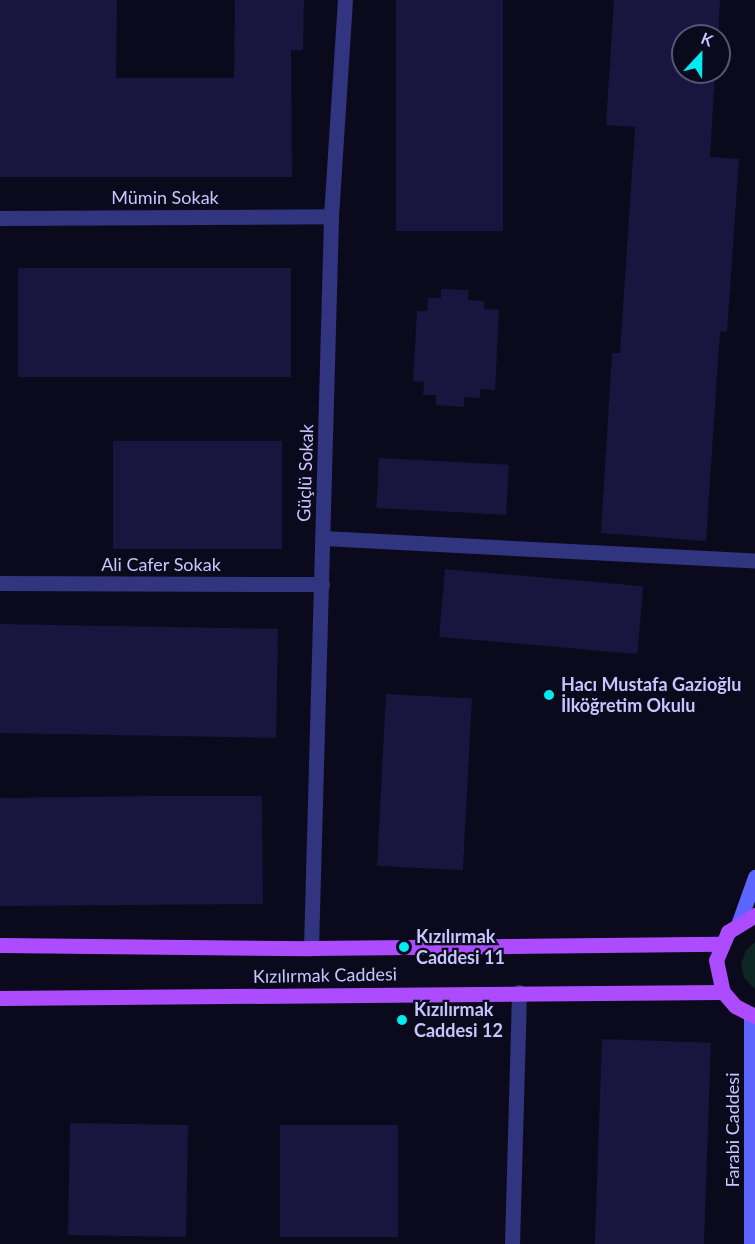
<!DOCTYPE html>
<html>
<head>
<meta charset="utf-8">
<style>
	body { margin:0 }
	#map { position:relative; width:755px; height:1244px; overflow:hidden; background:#0b0a1c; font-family:Lato,sans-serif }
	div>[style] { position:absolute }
	.green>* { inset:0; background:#0c2623 }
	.building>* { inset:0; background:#1a153e; transform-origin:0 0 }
	.street>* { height:15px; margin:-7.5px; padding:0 7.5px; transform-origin:7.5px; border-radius:7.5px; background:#31357f }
	.secondary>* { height:15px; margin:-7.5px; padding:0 7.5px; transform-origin:7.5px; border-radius:7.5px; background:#5c65ff }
	.primary>* { height:15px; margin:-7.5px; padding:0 7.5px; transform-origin:7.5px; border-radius:7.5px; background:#ad4cff }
	.dots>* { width:16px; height:16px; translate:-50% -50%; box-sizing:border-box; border:3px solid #0b0a1c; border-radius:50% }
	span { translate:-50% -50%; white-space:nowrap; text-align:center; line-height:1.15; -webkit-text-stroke:4.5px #0b0a1c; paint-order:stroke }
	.street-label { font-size:18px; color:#c7c5ff }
	.poi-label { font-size:18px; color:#c7c5ff; font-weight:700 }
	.left { translate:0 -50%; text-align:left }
	.north { position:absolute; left:671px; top:24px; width:60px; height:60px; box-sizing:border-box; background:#0b0a1c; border:2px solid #565577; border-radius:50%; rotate:22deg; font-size:16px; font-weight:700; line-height:24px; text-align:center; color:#c7c5ff }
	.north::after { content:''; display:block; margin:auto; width:21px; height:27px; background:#00ecf0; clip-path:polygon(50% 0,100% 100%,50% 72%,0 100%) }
</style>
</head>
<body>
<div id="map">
	<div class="green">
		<i style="clip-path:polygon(755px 942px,755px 989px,744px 978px,741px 964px,746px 950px)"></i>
	</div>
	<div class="building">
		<i style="clip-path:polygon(0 0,117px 0,116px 78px,234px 78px,235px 0,304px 0,303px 50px,291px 50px,292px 177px,0 177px)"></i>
		<i style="left:396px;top:0;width:107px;height:231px"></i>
		<i style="clip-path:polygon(614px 0,720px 0,718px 36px,683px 36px,683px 72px,715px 72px,710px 157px,739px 159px,727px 332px,720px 331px,706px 541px,601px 533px,612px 353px,620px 353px,635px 127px,606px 125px)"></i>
		<i style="left:18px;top:268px;width:273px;height:109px"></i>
		<i style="clip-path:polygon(441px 289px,469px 290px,468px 300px,484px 301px,484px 309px,499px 310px,495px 390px,480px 389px,480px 398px,464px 397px,464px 407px,436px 405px,436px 395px,423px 395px,424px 382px,413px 381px,417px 311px,427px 311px,428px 298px,441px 298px)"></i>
		<i style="left:113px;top:441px;width:169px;height:108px"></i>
		<i style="left:379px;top:458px;width:130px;height:50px;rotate:3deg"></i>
		<i style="left:445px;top:569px;width:199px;height:68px;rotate:5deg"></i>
		<i style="left:0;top:624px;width:278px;height:109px;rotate:1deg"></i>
		<i style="left:386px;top:694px;width:86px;height:172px;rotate:3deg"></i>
		<i style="clip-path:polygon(155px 796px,262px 796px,263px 904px,0 906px,0 798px)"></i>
		<i style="left:602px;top:1039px;width:109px;height:205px;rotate:2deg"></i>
		<i style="left:70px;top:1123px;width:118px;height:112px;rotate:1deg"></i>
		<i style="left:280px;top:1125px;width:118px;height:112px"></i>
	</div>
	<div class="street">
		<i style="left:0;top:218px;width:331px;rotate:-0.3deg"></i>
		<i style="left:323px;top:538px;width:433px;rotate:3deg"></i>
		<i style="left:0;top:583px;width:322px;rotate:0.2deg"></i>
		<i style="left:311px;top:948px;width:732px;rotate:-88.43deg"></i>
		<i style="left:331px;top:216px;width:216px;rotate:-86.3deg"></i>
		<i style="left:512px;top:1244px;width:252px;rotate:-88.4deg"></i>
	</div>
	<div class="secondary">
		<i style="left:739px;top:922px;width:48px;rotate:-70.4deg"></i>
		<i style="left:751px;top:1015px;width:229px;rotate:90deg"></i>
	</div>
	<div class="primary">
		<i style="left:755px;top:915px;width:32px;rotate:148deg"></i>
		<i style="left:728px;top:932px;width:30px;rotate:113deg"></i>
		<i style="left:716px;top:960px;width:33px;rotate:78deg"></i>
		<i style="left:723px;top:992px;width:18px;rotate:49deg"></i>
		<i style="left:735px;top:1006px;width:22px;rotate:27deg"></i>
		<i style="left:0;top:945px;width:311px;rotate:0.6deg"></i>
		<i style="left:311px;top:948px;width:409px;rotate:-0.6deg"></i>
		<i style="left:0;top:998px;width:723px;rotate:-0.48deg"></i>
	</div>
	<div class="dots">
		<i style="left:549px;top:695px;background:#00ecf0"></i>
		<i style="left:404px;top:947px;background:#00ecf0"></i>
		<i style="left:402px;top:1020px;background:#00ecf0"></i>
	</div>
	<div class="street-label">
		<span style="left:165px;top:197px">Mümin Sokak</span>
		<span style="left:305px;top:473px;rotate:-88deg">Güçlü Sokak</span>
		<span style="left:161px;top:564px">Ali Cafer Sokak</span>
		<span style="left:325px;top:975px;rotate:-1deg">Kızılırmak Caddesi</span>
		<span style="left:732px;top:1130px;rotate:-90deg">Farabi Caddesi</span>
	</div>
	<div class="poi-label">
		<span class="left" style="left:561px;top:695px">Hacı Mustafa Gazioğlu<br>İlköğretim Okulu</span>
		<span class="left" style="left:416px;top:947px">Kızılırmak<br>Caddesi 11</span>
		<span class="left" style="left:414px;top:1020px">Kızılırmak<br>Caddesi 12</span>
	</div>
	<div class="north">K</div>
</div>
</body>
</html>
